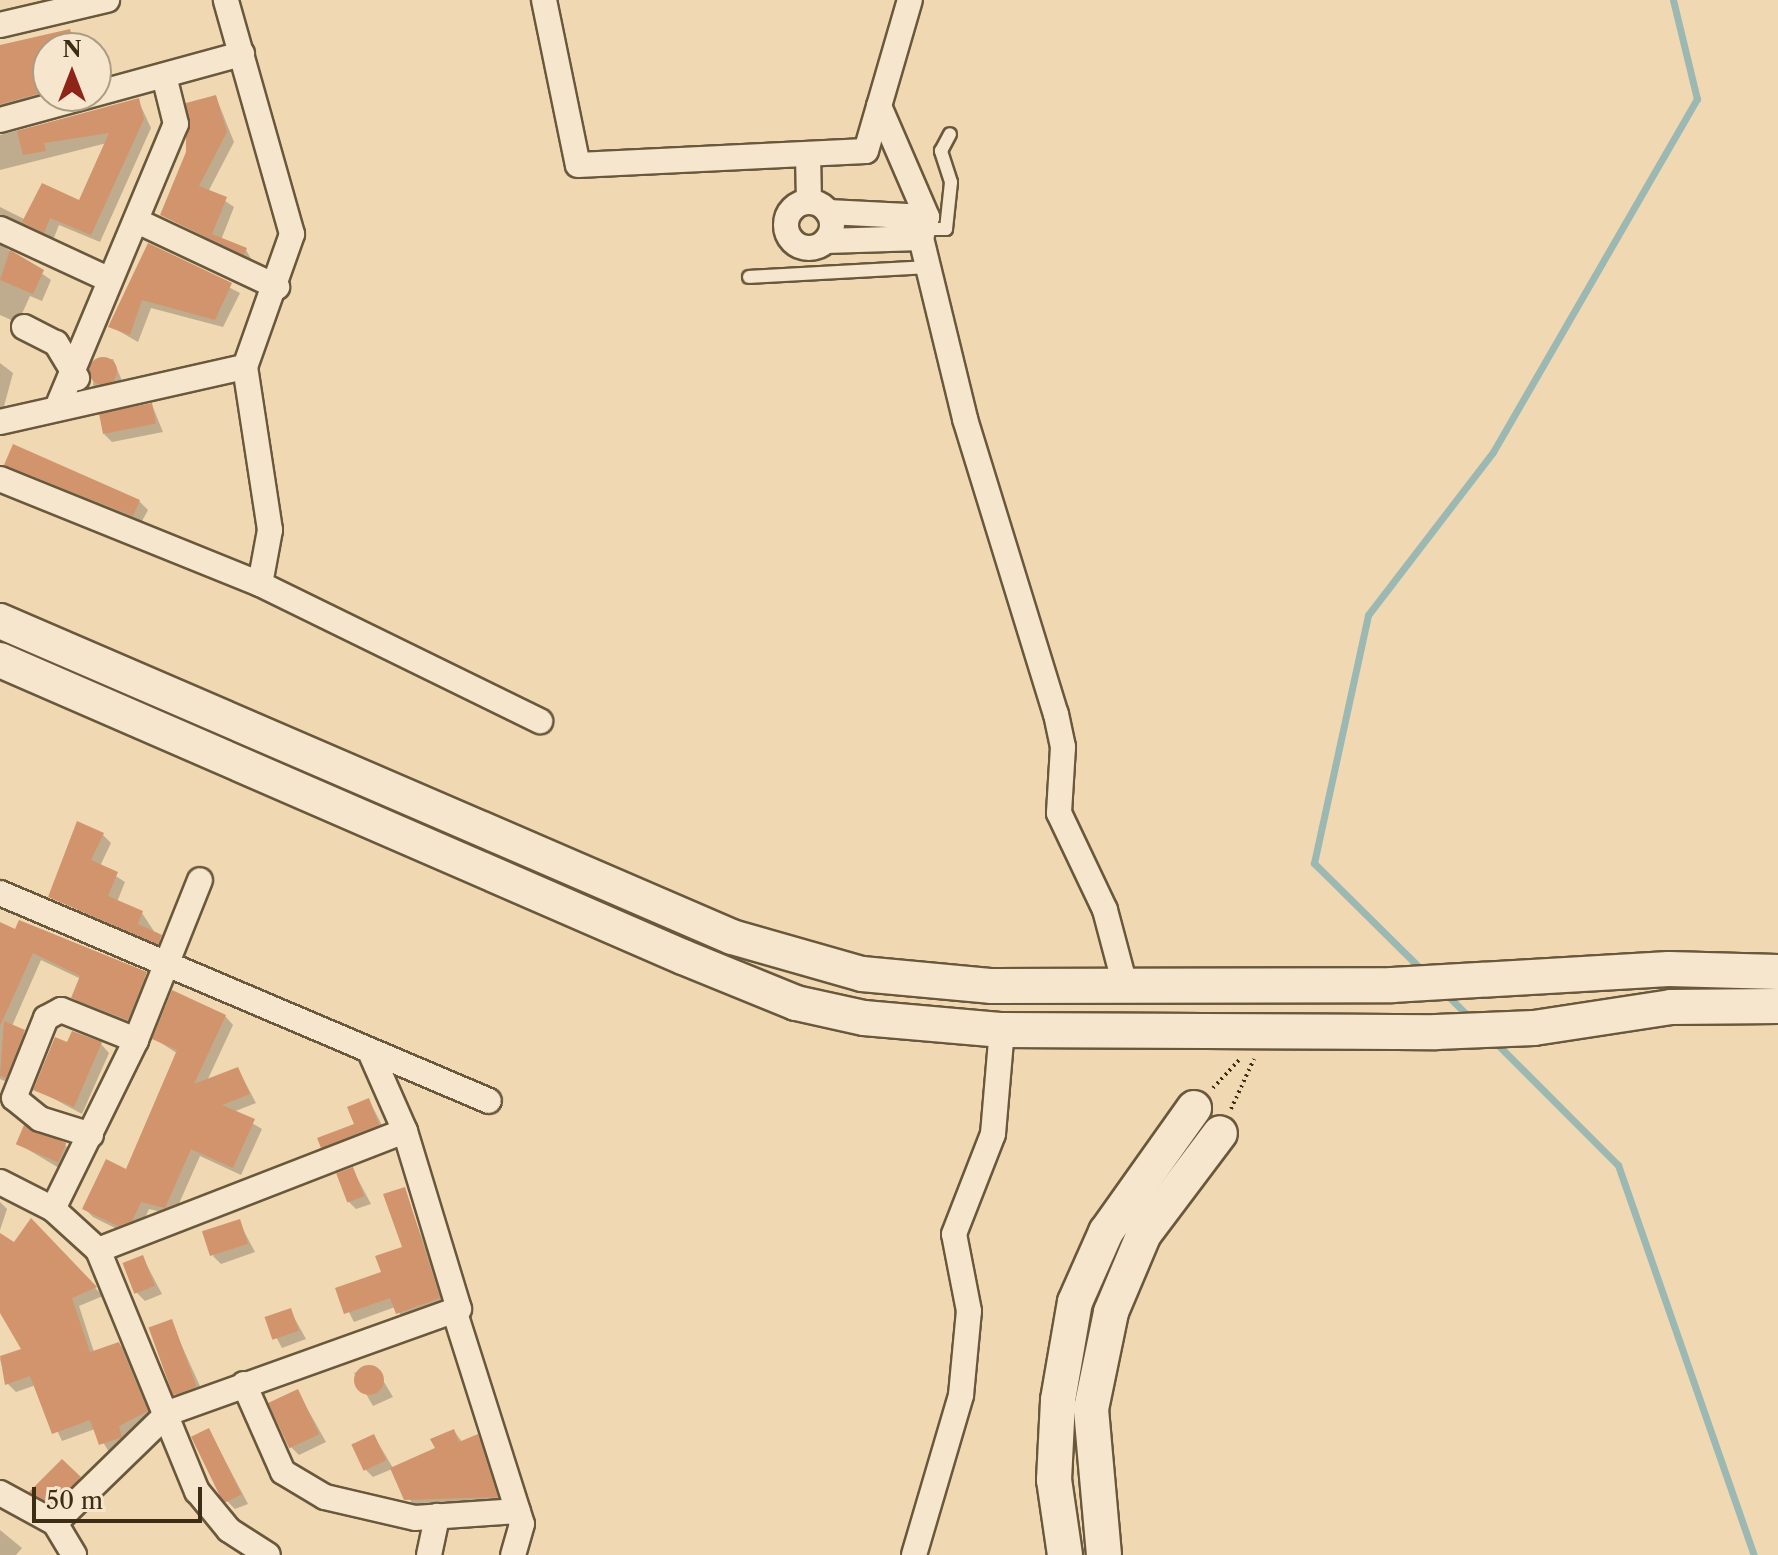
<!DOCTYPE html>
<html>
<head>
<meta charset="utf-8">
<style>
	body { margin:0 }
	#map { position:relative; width:1778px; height:1555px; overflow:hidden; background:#efd8b2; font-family:"Libre Caslon Text",serif }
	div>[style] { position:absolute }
	.shadow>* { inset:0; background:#0003 }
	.stream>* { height:7px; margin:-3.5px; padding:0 3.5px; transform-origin:3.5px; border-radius:3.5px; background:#9bb8b3 }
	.building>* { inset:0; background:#d2946c; transform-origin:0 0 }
	.round { border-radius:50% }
	.path>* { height:4px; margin-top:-2px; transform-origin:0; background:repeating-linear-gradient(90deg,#3d2d14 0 2px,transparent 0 6px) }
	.roads { filter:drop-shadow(2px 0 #6a583c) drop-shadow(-2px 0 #6a583c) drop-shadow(0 2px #6a583c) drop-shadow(0 -2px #6a583c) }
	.lane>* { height:12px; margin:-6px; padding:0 6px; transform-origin:6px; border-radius:6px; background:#f5e6cd }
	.street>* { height:24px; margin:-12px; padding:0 12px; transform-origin:12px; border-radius:12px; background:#f5e6cd }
	.street>.ring { margin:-12px; padding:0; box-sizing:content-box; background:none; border:24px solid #f5e6cd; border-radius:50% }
	.secondary>* { height:34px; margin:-17px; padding:0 17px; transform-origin:17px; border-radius:17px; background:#f5e6cd }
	span { translate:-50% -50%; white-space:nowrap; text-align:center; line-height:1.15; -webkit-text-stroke:6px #f5e6cd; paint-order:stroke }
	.north { position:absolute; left:32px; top:32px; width:80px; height:80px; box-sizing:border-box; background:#f5e6cd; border:2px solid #ab9c83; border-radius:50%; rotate:0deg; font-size:22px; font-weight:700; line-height:32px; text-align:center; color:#3d2d14 }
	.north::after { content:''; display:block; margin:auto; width:28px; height:36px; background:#8f2418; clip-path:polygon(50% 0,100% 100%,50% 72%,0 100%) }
	.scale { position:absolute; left:32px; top:1487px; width:170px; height:36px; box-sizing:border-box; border:4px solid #3d2d14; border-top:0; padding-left:10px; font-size:24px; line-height:28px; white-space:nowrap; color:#3d2d14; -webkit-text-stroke:6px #f5e6cd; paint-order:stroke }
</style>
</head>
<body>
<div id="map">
	<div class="shadow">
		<i style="clip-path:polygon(69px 31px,80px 48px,48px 48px,48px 96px,0 118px,0 59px)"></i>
		<i style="clip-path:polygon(216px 97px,234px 142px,209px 190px,234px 207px,221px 240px,246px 250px,253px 262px,162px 215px)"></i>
		<i style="clip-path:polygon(138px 100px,151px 128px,100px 242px,59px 225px,53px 240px,0 220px,0 207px,26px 220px,80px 203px,107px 143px,0 170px,0 135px)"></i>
		<i style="clip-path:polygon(0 244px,51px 280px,42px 301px,30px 296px,18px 323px,0 315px)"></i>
		<i style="clip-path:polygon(149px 246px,240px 293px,223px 327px,151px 308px,138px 342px,110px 326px)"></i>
		<i style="clip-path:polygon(113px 359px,125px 388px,101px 394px,93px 385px,95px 362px)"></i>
		<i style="clip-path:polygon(0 363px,13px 373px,0 421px)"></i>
		<i style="clip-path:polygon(152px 405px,163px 432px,112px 442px,104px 434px)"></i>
		<i style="clip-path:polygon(6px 464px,139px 501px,148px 510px,141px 523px)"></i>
		<i style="clip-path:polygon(102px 834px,111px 843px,100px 866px,125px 882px,117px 902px,142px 913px,167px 951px,50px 897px)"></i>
		<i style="clip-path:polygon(20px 922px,154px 982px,136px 1027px,81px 1006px,73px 997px,81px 979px,41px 960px,12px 1026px,32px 1040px,14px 1085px,0 1079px,0 925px,16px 931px)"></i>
		<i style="clip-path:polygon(225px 1016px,233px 1025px,207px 1081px,238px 1069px,256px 1103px,233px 1112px,262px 1129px,241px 1175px,200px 1156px,174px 1215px,149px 1209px,140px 1229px,127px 1234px,93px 1217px,85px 1209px,127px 1172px,178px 1054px,155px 1039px)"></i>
		<i style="clip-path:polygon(101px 1044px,109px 1053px,82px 1114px,36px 1089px,68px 1045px)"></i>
		<i style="clip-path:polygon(369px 1100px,386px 1133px,331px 1155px,322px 1146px,356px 1125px)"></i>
		<i style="clip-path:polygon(17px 1143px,64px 1144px,73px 1153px,64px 1171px)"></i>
		<i style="clip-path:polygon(353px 1170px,371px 1204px,356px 1209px,348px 1201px)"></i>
		<i style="clip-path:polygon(404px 1189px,447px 1306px,406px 1322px,395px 1307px,354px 1322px,337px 1289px,383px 1273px,405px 1248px)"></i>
		<i style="clip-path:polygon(0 1202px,7px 1209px,0 1230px)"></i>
		<i style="clip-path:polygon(31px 1221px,103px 1296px,79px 1306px,94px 1352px,119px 1344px,127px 1352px,155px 1420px,126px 1435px,129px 1445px,109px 1452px,95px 1429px,62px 1441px,36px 1385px,16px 1392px,7px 1383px,0 1359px,24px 1351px,0 1309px)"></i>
		<i style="clip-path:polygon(239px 1222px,255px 1252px,221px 1264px,213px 1256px)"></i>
		<i style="clip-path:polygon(143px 1258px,162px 1294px,145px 1301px,136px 1292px)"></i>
		<i style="clip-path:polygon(290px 1310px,306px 1339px,282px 1348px,266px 1318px)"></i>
		<i style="clip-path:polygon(171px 1322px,204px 1395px,184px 1402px,176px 1394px)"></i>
		<i style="clip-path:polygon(375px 1367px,393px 1397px,373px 1406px,354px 1373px)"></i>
		<i style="clip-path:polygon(298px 1392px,326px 1442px,299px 1455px,290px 1446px)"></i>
		<i style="clip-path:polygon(209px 1430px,248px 1504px,235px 1509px,227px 1501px)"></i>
		<i style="clip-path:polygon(454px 1431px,463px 1443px,477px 1437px,486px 1445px,505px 1505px,415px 1508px,392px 1469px,373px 1477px,365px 1469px,374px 1436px,393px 1468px,437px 1449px)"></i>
		<i style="clip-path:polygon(62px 1462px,87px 1487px,62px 1512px,32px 1492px)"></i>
		<i style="clip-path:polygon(0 1530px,22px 1548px,16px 1555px,0 1555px)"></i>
	</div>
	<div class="stream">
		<i style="left:1424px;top:972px;width:155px;rotate:-135.3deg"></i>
		<i style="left:1314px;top:863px;width:254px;rotate:-77.7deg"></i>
		<i style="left:1368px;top:615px;width:205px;rotate:-52.5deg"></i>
		<i style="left:1493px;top:452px;width:408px;rotate:-60deg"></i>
		<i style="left:1697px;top:99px;width:102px;rotate:-103.6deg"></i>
		<i style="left:1444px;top:992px;width:40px;rotate:45deg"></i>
		<i style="left:1493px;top:1040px;width:177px;rotate:45deg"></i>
		<i style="left:1618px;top:1165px;width:413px;rotate:70.8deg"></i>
	</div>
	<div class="building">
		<i style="clip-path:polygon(70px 29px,75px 48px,48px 48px,48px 91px,0 104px,0 45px)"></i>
		<i style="clip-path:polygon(216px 95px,227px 132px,199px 186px,227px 197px,212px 234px,247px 248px,244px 255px,160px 215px,186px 152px,186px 103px)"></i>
		<i style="clip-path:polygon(139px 98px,144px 119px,91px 235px,50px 218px,44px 233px,22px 222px,42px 183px,79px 200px,109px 133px,44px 143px,46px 151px,23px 155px,17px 131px)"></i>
		<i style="clip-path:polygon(148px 243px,232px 283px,215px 320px,142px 300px,130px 335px,108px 327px)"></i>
		<i style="clip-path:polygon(10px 250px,44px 270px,33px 294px,0 280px)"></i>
		<i class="round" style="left:89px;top:357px;width:28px;height:28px"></i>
		<i style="left:152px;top:403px;width:21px;height:54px;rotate:79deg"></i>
		<i style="clip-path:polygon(13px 444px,140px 500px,133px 516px,4px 465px)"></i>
		<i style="clip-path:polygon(77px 821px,104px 833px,91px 860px,118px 872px,108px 896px,143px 911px,138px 924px,162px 935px,158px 944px,48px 897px)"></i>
		<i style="clip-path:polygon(19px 920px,147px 972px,128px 1020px,71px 998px,80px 976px,33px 953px,0 1026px,0 922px,15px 929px)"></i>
		<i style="clip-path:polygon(172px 990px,226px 1015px,194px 1084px,238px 1067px,250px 1094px,222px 1105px,255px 1119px,233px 1168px,191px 1149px,165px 1208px,141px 1202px,132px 1221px,118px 1226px,82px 1209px,106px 1159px,126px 1169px,177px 1050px,152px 1039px)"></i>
		<i style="clip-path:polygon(4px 1021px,25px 1030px,6px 1078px,0 1076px)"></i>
		<i style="clip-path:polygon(72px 1031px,102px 1042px,74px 1107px,33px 1090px,55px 1037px,67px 1042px)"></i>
		<i style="clip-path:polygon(369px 1098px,379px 1125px,321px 1148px,317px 1138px,354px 1124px,347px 1107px)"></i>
		<i style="left:24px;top:1125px;width:46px;height:21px;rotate:23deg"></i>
		<i style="left:353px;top:1167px;width:31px;height:18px;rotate:69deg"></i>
		<i style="clip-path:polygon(405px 1187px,440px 1298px,396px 1314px,390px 1298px,344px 1314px,335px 1288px,381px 1272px,375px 1256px,402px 1247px,383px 1194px)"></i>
		<i style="clip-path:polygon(31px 1218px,97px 1287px,72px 1298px,90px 1352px,119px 1342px,148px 1411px,119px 1426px,122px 1437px,99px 1445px,90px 1420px,52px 1434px,30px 1376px,5px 1385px,0 1356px,21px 1349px,0 1313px,0 1233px,14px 1242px)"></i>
		<i style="left:240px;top:1219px;width:26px;height:40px;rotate:72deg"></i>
		<i style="left:143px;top:1255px;width:33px;height:22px;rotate:69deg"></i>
		<i style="left:291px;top:1308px;width:24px;height:28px;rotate:71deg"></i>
		<i style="left:172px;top:1319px;width:72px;height:25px;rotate:70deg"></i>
		<i class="round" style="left:354px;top:1365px;width:30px;height:30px"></i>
		<i style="left:298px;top:1389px;width:50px;height:33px;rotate:65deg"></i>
		<i style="left:209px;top:1428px;width:74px;height:20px;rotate:64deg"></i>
		<i style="clip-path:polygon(454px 1429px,459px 1442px,478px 1434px,498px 1497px,404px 1500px,390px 1468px,435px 1448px,430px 1439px)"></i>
		<i style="left:374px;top:1434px;width:29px;height:25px;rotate:65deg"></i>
		<i style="clip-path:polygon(62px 1459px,81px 1477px,52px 1505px,29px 1492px)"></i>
	</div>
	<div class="path">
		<i style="left:1213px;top:1088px;width:40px;rotate:-47deg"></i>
		<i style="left:1231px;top:1109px;width:55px;rotate:-65.3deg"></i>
	</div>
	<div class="roads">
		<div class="lane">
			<i style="left:924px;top:229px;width:22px"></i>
			<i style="left:946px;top:229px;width:47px;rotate:-83.9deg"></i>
			<i style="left:951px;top:182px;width:33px;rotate:-108deg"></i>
			<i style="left:941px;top:151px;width:19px;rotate:-62deg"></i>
			<i style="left:749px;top:277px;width:179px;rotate:-3.2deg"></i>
		</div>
		<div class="street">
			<i style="left:544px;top:0;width:168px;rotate:78.4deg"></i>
			<i style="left:578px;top:165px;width:288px;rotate:-2.8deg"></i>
			<i style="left:866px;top:151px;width:157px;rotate:-73.8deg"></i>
			<i style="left:0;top:25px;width:110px;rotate:-13.2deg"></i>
			<i style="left:879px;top:106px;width:121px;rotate:66.6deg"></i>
			<i style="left:927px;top:217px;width:22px;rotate:106deg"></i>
			<i style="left:921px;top:238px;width:186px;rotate:76.3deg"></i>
			<i style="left:965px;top:419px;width:309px;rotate:72.9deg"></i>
			<i style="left:1056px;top:714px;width:34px;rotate:78deg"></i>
			<i style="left:1063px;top:747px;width:66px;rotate:93.5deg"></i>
			<i style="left:1059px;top:813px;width:107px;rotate:64.6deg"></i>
			<i style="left:1105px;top:910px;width:78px;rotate:75.1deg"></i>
			<i style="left:0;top:120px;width:251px;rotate:-15.3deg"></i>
			<i style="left:808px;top:154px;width:48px;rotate:88.8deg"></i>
			<i class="ring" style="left:786px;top:202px;width:22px;height:22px"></i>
			<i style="left:828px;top:212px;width:99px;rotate:2.9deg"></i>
			<i style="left:137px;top:221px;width:155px;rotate:25.2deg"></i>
			<i style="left:0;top:229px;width:121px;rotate:24.9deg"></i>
			<i style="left:826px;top:241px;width:95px;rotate:-1.8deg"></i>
			<i style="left:24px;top:327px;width:36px;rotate:27deg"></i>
			<i style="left:56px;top:343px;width:41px;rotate:59deg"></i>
			<i style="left:57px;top:408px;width:308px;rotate:-67.3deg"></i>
			<i style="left:176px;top:124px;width:45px;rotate:-104deg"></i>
			<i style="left:0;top:422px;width:251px;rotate:-12.7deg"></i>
			<i style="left:0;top:479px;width:280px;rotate:22deg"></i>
			<i style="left:260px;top:584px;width:55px;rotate:-79.5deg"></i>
			<i style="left:270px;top:530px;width:165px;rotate:-98.7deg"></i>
			<i style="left:245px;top:367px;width:141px;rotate:-70.5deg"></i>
			<i style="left:292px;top:234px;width:243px;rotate:-105.8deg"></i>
			<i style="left:260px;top:584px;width:312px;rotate:26.1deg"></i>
			<i style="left:0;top:893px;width:531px;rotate:23.04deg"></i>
			<i style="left:91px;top:1135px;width:53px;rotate:-162.6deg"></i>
			<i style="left:40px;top:1119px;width:33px;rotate:-141deg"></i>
			<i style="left:14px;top:1098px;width:86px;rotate:-68.2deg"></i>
			<i style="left:46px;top:1018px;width:17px;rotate:-28deg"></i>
			<i style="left:61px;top:1010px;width:81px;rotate:21.8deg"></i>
			<i style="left:0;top:1182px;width:59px;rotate:27deg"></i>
			<i style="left:53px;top:1209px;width:61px;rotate:42.3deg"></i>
			<i style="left:98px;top:1250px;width:261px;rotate:67.7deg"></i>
			<i style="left:197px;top:1491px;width:50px;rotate:50.6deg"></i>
			<i style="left:229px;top:1530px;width:46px;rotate:32.7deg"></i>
			<i style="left:53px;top:1209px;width:188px;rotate:-63.8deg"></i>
			<i style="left:136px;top:1040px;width:172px;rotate:-68.2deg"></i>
			<i style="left:98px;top:1250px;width:329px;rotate:-21.2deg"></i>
			<i style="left:455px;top:1313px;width:221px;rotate:72.4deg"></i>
			<i style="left:522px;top:1524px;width:32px;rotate:106deg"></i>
			<i style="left:244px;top:1384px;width:96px;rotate:66.1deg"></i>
			<i style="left:283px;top:1472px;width:49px;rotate:30.8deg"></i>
			<i style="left:325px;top:1497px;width:92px;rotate:13.1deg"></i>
			<i style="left:415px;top:1518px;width:103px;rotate:-3.9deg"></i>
			<i style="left:0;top:1493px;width:63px;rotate:28.6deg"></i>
			<i style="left:55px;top:1523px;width:37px;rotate:59deg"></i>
			<i style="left:55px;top:1523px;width:158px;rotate:-44.2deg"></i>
			<i style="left:168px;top:1413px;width:309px;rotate:-19.7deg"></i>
			<i style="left:459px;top:1309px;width:186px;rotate:-106.9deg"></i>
			<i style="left:405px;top:1131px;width:84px;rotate:-113.8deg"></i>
			<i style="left:429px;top:1555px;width:40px;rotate:-78deg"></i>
			<i style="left:914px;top:1555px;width:167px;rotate:-73.6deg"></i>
			<i style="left:961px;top:1395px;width:84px;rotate:-84.6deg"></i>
			<i style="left:969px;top:1311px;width:78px;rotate:-101deg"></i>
			<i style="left:954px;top:1234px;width:107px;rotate:-68.7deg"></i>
			<i style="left:993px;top:1134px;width:104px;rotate:-85.1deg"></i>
		</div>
		<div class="secondary">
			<i style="left:0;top:621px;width:797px;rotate:23.35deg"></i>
			<i style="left:732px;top:937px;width:135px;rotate:15.9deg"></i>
			<i style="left:862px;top:974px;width:131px;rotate:5.3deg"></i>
			<i style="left:992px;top:986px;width:400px;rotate:-0.1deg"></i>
			<i style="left:1392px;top:985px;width:277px;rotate:-3.3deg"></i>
			<i style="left:1669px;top:969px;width:109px;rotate:1.6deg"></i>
			<i style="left:0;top:660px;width:745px;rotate:23.5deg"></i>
			<i style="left:683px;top:957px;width:122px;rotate:22.2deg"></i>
			<i style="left:796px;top:1003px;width:70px;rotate:12.4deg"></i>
			<i style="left:864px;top:1018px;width:139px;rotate:5deg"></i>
			<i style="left:1002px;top:1030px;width:434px;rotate:0.3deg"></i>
			<i style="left:1436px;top:1032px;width:98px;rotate:-2.3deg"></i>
			<i style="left:1534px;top:1028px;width:139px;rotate:-8.7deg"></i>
			<i style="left:1671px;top:1007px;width:107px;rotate:-0.5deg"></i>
			<i style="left:1065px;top:1555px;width:76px;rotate:-98.3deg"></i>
			<i style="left:1054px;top:1480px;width:80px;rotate:-87.1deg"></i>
			<i style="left:1058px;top:1400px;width:99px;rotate:-80.2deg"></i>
			<i style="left:1075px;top:1302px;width:77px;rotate:-66.1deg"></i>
			<i style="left:1106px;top:1232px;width:152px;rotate:-54.6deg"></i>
			<i style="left:1104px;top:1555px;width:147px;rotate:-95.1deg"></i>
			<i style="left:1091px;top:1409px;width:99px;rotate:-78.3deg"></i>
			<i style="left:1111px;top:1312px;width:85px;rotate:-67.1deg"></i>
			<i style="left:1144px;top:1234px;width:126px;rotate:-53deg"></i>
		</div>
	</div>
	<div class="north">N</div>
	<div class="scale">50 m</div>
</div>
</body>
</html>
